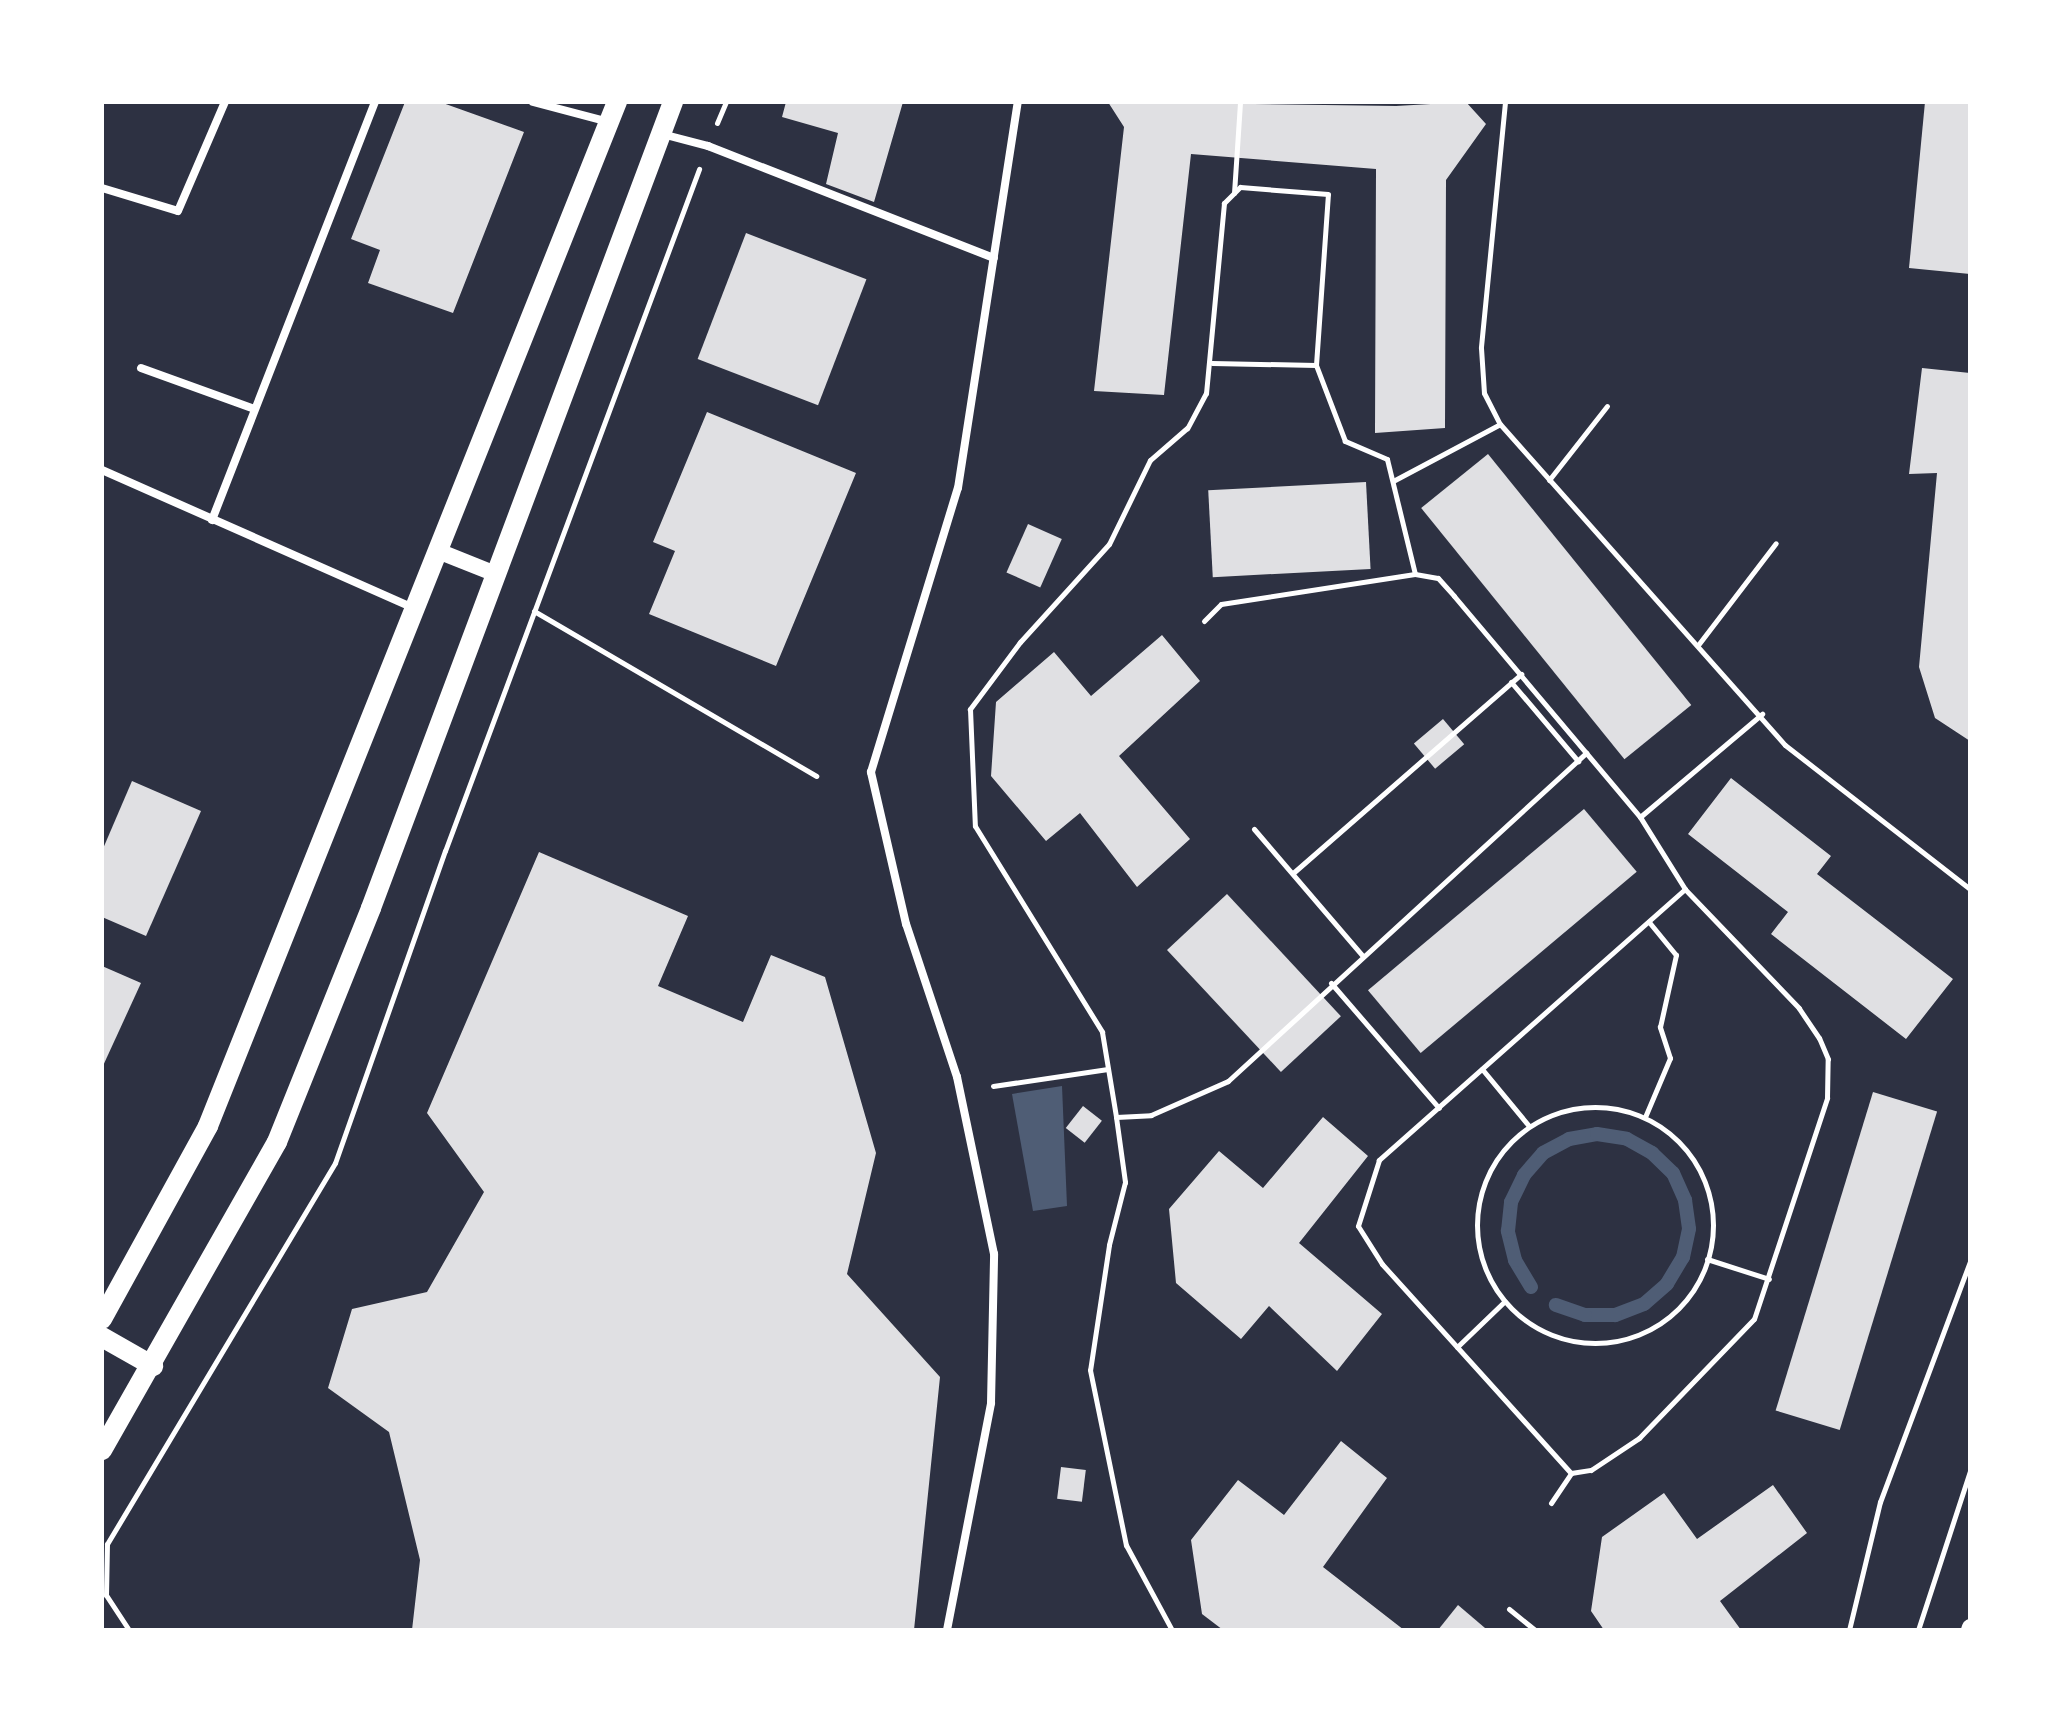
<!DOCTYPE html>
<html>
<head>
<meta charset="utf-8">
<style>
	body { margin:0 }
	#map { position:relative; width:2072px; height:1732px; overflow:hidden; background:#2d3142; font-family:"Roboto Condensed",sans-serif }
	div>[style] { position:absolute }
	.water>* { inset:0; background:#4f5d75 }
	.stream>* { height:14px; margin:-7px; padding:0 7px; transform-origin:7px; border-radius:7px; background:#4f5d75 }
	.building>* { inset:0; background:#e0e0e3; transform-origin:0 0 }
	.path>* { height:5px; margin:-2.5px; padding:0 2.5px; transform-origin:2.5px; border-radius:2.5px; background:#fff }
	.path>.ring { margin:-2.5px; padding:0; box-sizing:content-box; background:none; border:5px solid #fff; border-radius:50% }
	.minor>* { height:8px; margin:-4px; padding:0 4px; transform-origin:4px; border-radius:4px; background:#fff }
	.secondary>* { height:16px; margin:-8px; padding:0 8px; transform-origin:8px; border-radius:8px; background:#fff }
	.primary>* { height:20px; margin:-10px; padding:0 10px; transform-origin:10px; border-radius:10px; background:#fff }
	span { translate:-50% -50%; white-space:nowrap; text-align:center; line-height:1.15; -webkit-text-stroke:6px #fff; paint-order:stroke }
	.frame { position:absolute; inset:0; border:104px solid #fff; pointer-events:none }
</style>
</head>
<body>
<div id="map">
	<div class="water">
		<i style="clip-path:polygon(1062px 1086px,1067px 1206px,1033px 1211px,1012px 1094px)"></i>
	</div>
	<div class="stream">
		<i style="left:1531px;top:1287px;width:31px;rotate:-121deg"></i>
		<i style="left:1515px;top:1260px;width:30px;rotate:-104deg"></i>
		<i style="left:1508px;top:1231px;width:29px;rotate:-84deg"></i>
		<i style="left:1511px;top:1202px;width:30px;rotate:-64deg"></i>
		<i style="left:1524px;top:1175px;width:29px;rotate:-49deg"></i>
		<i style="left:1543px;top:1153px;width:30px;rotate:-28deg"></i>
		<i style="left:1569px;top:1139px;width:28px;rotate:-10deg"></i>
		<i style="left:1597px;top:1134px;width:30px;rotate:9deg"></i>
		<i style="left:1627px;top:1139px;width:29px;rotate:29deg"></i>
		<i style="left:1652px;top:1153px;width:29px;rotate:44deg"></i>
		<i style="left:1673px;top:1173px;width:30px;rotate:66deg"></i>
		<i style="left:1685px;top:1200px;width:29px;rotate:82deg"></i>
		<i style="left:1689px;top:1229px;width:29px;rotate:102deg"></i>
		<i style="left:1683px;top:1257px;width:31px;rotate:121deg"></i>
		<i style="left:1667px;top:1284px;width:30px;rotate:139deg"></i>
		<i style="left:1644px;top:1304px;width:31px;rotate:159deg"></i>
		<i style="left:1615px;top:1315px;width:30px;rotate:180deg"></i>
		<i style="left:1585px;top:1315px;width:31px;rotate:-161deg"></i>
	</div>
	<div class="building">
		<i style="clip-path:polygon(405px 102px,440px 102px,524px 132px,453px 313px,368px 283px,380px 250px,351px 239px)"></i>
		<i style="clip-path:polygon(786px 102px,903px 102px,874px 202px,826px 184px,838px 133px,782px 117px)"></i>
		<i style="clip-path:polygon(1108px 102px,1396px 106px,1466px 102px,1486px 124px,1446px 180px,1445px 428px,1375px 433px,1376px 169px,1191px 154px,1164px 395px,1094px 391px,1124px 127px)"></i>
		<i style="clip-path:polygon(1925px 102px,1970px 102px,1970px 274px,1909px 268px)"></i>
		<i style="left:746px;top:233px;width:129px;height:135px;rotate:21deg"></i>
		<i style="clip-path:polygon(1922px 368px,1970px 373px,1970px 741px,1935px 718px,1919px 667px,1937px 473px,1909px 474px)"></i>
		<i style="clip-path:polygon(707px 412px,856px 473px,776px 666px,649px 614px,675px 551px,653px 542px)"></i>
		<i style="left:1488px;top:454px;width:323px;height:86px;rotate:51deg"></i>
		<i style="left:1366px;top:482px;width:87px;height:158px;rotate:87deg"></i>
		<i style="left:1028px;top:524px;width:37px;height:53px;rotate:24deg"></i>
		<i style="clip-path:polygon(1162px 635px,1200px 681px,1119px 756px,1190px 839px,1137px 887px,1080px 813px,1046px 841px,991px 776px,996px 702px,1054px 652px,1091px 696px)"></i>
		<i style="left:1443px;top:719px;width:33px;height:38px;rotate:50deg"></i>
		<i style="clip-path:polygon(1731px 778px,1831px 856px,1817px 874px,1953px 979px,1906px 1039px,1771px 934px,1788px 912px,1688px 834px)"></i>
		<i style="clip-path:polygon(132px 781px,201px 811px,146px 936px,102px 917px,102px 851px)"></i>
		<i style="left:1584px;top:809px;width:82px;height:282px;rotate:50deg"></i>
		<i style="clip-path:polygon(539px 852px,688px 916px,658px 986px,743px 1022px,771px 955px,825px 977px,876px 1153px,847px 1274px,940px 1377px,914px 1630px,412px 1630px,420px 1560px,389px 1432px,328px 1388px,352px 1309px,427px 1292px,484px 1192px,427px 1113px)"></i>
		<i style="left:1227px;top:894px;width:167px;height:82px;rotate:47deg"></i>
		<i style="clip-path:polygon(102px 966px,141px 983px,102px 1068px)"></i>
		<i style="left:1873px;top:1092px;width:67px;height:333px;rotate:17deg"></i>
		<i style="left:1083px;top:1106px;width:24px;height:28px;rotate:38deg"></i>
		<i style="clip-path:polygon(1323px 1117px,1368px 1156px,1299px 1243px,1382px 1314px,1337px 1371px,1269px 1306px,1241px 1339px,1176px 1283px,1169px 1209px,1219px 1151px,1263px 1188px)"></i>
		<i style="clip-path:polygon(1341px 1441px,1387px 1478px,1323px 1567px,1404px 1630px,1223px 1630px,1202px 1614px,1191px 1540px,1238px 1480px,1284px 1515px)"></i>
		<i style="left:1061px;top:1467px;width:25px;height:32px;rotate:7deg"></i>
		<i style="clip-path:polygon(1773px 1485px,1807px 1533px,1720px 1601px,1741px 1630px,1604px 1630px,1591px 1611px,1602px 1537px,1664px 1493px,1697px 1539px)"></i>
		<i style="clip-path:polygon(1458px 1605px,1485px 1628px,1483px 1630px,1438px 1630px)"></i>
	</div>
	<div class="path">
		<i style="left:1505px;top:102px;width:247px;rotate:95.6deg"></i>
		<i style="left:1481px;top:348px;width:45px;rotate:86.2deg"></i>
		<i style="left:1484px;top:393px;width:35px;rotate:63deg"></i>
		<i style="left:1500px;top:424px;width:429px;rotate:48.4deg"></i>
		<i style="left:1785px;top:745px;width:234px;rotate:37.9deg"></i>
		<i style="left:717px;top:123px;width:23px;rotate:-67deg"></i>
		<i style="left:1234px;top:193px;width:91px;rotate:-86.2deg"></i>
		<i style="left:1212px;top:363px;width:104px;rotate:1.1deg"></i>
		<i style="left:1316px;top:365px;width:171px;rotate:-86deg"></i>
		<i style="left:1328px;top:194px;width:88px;rotate:-175.5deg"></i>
		<i style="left:1240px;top:187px;width:23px;rotate:135deg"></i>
		<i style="left:1224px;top:203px;width:191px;rotate:95.4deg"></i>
		<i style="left:1206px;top:393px;width:40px;rotate:118deg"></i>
		<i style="left:1187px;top:428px;width:49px;rotate:139.1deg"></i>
		<i style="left:1150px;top:460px;width:93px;rotate:116deg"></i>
		<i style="left:1109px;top:544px;width:132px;rotate:132.2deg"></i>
		<i style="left:1020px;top:642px;width:84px;rotate:126.7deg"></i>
		<i style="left:970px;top:709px;width:117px;rotate:87.6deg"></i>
		<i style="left:975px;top:826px;width:242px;rotate:58.3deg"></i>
		<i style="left:1102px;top:1032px;width:86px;rotate:80.6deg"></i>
		<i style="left:1116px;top:1117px;width:35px;rotate:-3deg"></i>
		<i style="left:1151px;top:1115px;width:84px;rotate:-23.8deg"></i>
		<i style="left:1228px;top:1081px;width:486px;rotate:-42.5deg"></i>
		<i style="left:1549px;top:480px;width:94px;rotate:-51.9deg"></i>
		<i style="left:1393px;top:481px;width:121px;rotate:-28deg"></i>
		<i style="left:1415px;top:574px;width:23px;rotate:10deg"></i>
		<i style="left:1438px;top:578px;width:24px;rotate:48deg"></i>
		<i style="left:1454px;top:596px;width:289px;rotate:49.9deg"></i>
		<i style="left:534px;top:611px;width:327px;rotate:30.3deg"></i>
		<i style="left:1204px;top:621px;width:24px;rotate:-45deg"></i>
		<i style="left:1221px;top:604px;width:196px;rotate:-8.8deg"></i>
		<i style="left:1415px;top:574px;width:118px;rotate:-103.7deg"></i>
		<i style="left:1387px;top:459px;width:46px;rotate:-156.8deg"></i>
		<i style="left:1345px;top:441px;width:81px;rotate:-110.9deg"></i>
		<i style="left:1698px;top:645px;width:128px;rotate:-52.6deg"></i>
		<i style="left:1511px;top:682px;width:104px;rotate:49.7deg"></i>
		<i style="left:1254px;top:829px;width:166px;rotate:49.4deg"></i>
		<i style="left:1293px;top:873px;width:303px;rotate:-41.1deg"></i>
		<i style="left:1685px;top:889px;width:409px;rotate:138.5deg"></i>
		<i style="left:1379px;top:1160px;width:69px;rotate:107.7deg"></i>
		<i style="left:1358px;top:1226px;width:45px;rotate:57.7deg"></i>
		<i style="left:1382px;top:1264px;width:282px;rotate:47.9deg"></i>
		<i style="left:1571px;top:1473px;width:20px;rotate:-9deg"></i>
		<i style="left:1591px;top:1470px;width:58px;rotate:-33.7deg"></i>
		<i style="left:1639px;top:1438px;width:165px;rotate:-46deg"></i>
		<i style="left:1754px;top:1319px;width:233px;rotate:-71.7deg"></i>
		<i style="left:1827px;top:1098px;width:39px;rotate:-89deg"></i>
		<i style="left:1828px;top:1059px;width:23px;rotate:-113deg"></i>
		<i style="left:1819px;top:1038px;width:36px;rotate:-124deg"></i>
		<i style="left:1799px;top:1008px;width:165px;rotate:-133.8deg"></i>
		<i style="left:1685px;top:889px;width:85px;rotate:-122deg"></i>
		<i style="left:1640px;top:817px;width:160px;rotate:-40.2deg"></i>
		<i style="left:1331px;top:983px;width:165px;rotate:49.2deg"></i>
		<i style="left:1482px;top:1069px;width:74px;rotate:50.5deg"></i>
		<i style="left:993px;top:1086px;width:116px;rotate:-8.4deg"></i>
		<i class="ring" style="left:1477px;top:1107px;width:231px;height:231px"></i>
		<i style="left:1116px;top:1117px;width:66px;rotate:82.1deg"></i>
		<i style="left:1125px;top:1182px;width:65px;rotate:104.3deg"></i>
		<i style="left:1109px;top:1245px;width:126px;rotate:98.6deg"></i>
		<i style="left:1090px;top:1370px;width:179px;rotate:78.4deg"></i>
		<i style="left:1126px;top:1545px;width:97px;rotate:61.6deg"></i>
		<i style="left:1645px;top:1117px;width:64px;rotate:-67deg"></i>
		<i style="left:1670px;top:1058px;width:33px;rotate:-108deg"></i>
		<i style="left:1660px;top:1027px;width:74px;rotate:-77.5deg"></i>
		<i style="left:1676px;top:955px;width:43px;rotate:-129.3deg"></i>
		<i style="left:1707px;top:1259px;width:65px;rotate:17.9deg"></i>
		<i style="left:1457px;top:1347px;width:66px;rotate:-43.8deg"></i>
		<i style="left:1551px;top:1503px;width:36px;rotate:-56deg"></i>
		<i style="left:1509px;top:1609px;width:33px;rotate:39deg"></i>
		<i style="left:129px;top:1630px;width:42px;rotate:-123.3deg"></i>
		<i style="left:106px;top:1595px;width:51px;rotate:-88.9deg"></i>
		<i style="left:107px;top:1544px;width:444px;rotate:-59.1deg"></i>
		<i style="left:335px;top:1163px;width:331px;rotate:-70.6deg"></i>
		<i style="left:445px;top:851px;width:728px;rotate:-69.57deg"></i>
		<i style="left:1849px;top:1630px;width:132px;rotate:-76.4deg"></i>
		<i style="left:1880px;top:1502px;width:257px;rotate:-69.5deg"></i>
		<i style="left:1918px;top:1630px;width:167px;rotate:-71.9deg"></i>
	</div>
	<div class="minor">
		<i style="left:533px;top:102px;width:79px;rotate:14.7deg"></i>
		<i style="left:662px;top:134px;width:48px;rotate:14.6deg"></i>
		<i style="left:708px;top:146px;width:307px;rotate:21.4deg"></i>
		<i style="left:102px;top:188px;width:79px;rotate:16.8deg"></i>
		<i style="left:178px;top:211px;width:119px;rotate:-66.7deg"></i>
		<i style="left:141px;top:368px;width:120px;rotate:19.9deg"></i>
		<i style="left:102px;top:470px;width:341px;rotate:23.9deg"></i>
		<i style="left:212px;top:520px;width:449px;rotate:-68.7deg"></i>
		<i style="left:947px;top:1630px;width:231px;rotate:-79deg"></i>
		<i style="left:991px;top:1403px;width:149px;rotate:-88.8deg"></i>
		<i style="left:994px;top:1254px;width:181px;rotate:-101.8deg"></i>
		<i style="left:957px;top:1077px;width:161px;rotate:-108.4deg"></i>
		<i style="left:906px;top:924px;width:156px;rotate:-103deg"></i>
		<i style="left:871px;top:772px;width:297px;rotate:-73deg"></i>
		<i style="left:958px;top:488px;width:391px;rotate:-81.2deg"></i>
	</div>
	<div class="secondary">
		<i style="left:438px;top:551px;width:59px;rotate:21.8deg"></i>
		<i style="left:1969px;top:1630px;width:3px;rotate:-72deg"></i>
	</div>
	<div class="primary">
		<i style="left:102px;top:1319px;width:220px;rotate:-61.2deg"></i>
		<i style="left:208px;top:1126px;width:1103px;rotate:-68.23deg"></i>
		<i style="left:102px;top:1337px;width:59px;rotate:29.6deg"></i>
		<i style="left:102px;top:1450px;width:354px;rotate:-60.4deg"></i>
		<i style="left:277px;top:1142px;width:252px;rotate:-68.1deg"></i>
		<i style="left:371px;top:908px;width:861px;rotate:-69.46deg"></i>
	</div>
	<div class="frame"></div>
</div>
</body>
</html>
